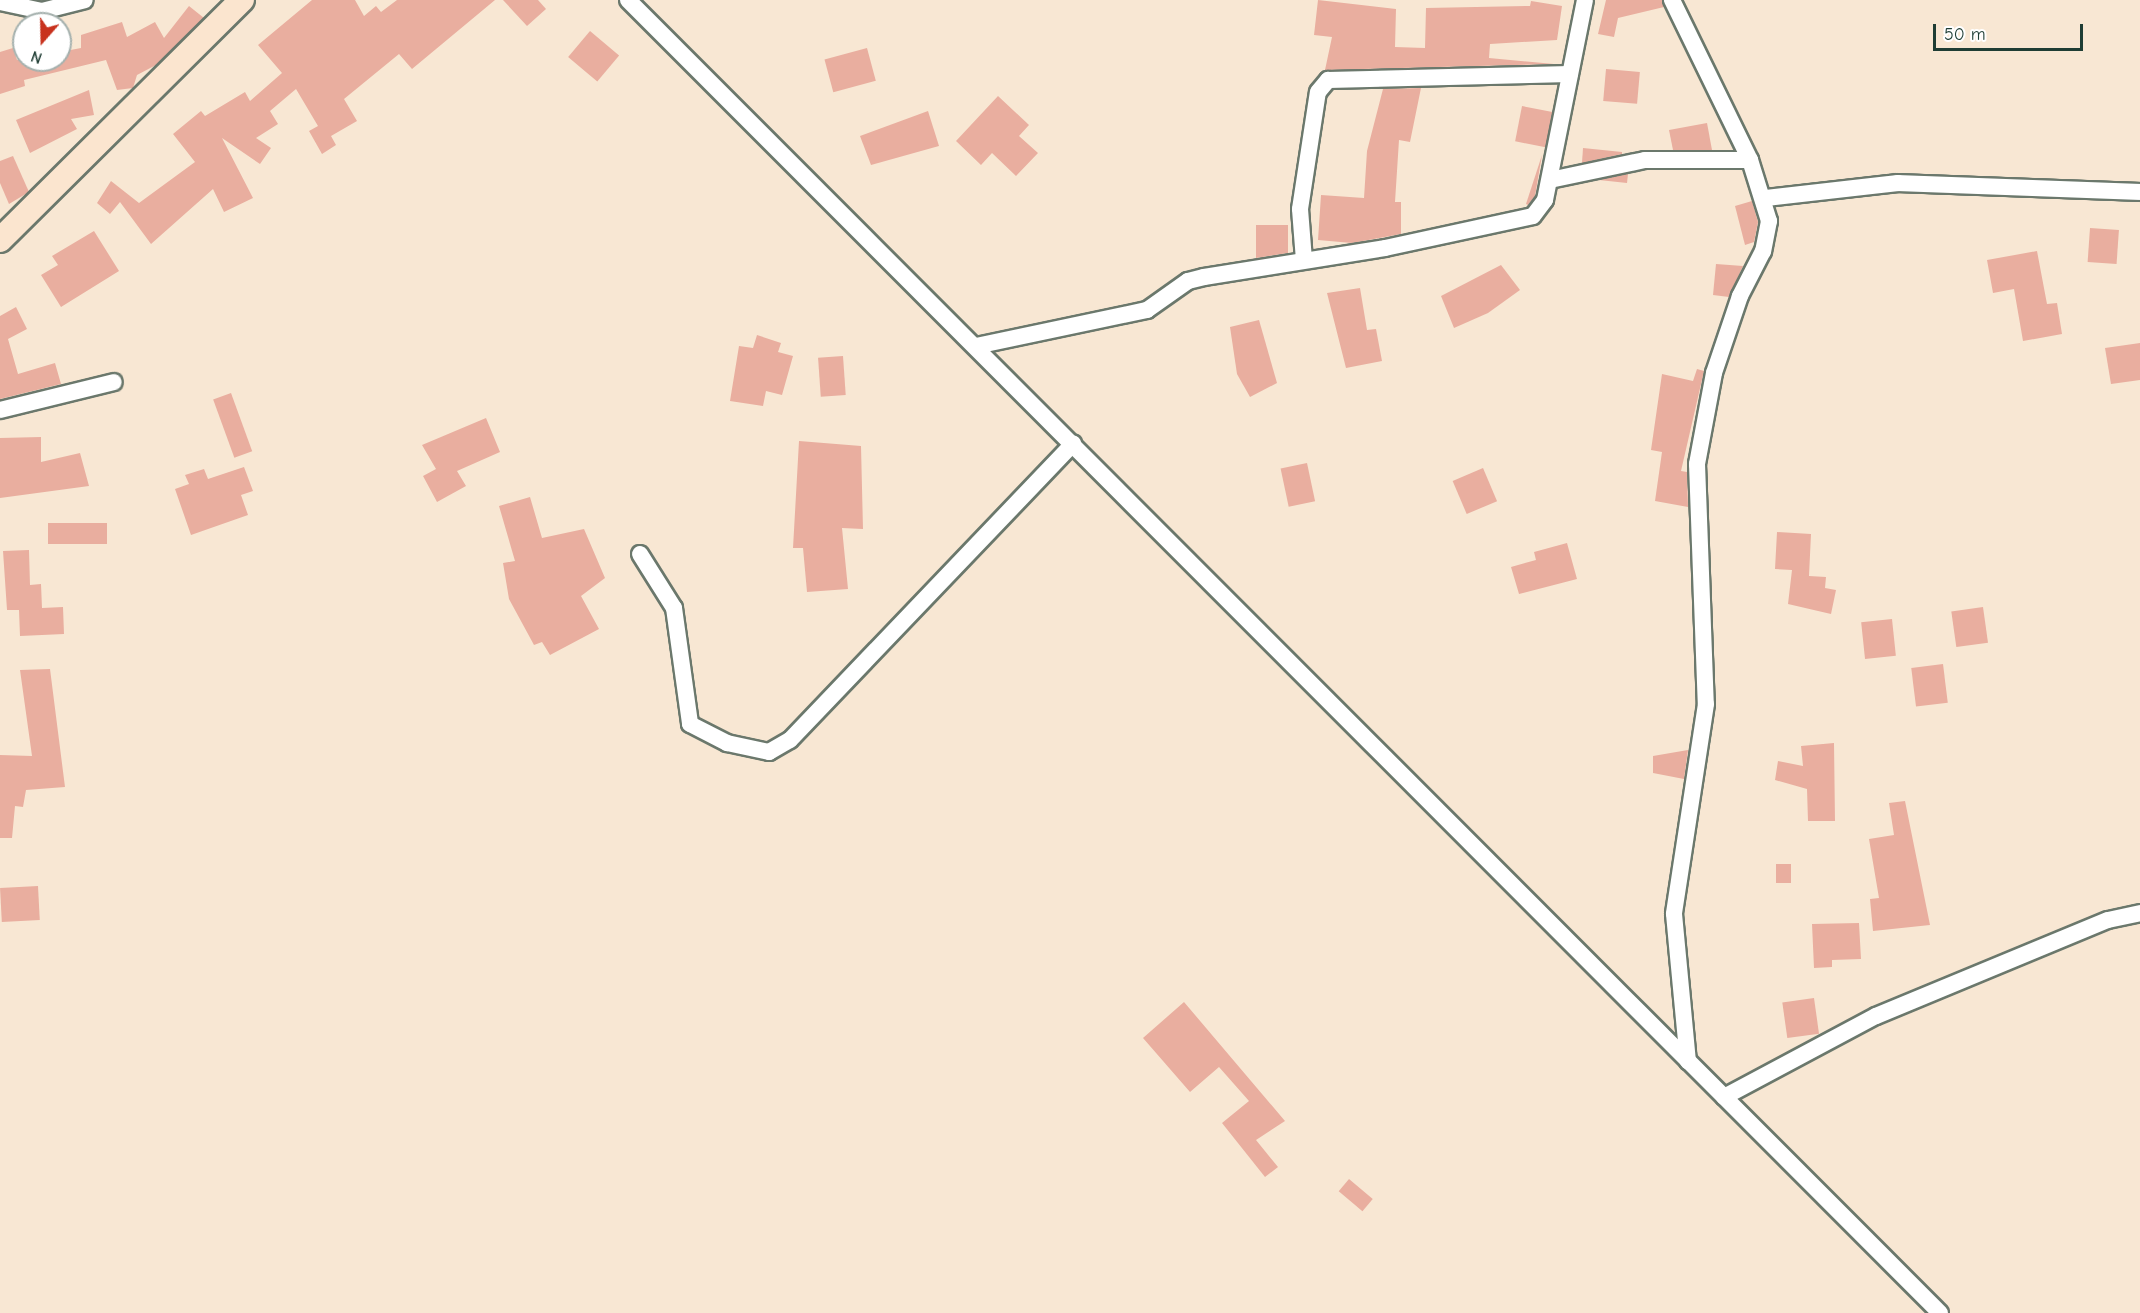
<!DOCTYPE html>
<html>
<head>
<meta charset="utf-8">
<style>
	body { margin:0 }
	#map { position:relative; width:2140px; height:1313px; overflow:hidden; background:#f8e7d3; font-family:"Comic Neue",sans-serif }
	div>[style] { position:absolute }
	.building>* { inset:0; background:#e9ae9f; transform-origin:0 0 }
	.roads { filter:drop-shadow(2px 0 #6b786c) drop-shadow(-2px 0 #6b786c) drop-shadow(0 2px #6b786c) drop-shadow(0 -2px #6b786c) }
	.street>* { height:16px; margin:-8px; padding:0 8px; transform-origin:8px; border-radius:8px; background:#fff }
	.secondary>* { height:24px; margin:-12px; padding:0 12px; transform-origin:12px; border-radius:12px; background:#fbe5cf }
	span { translate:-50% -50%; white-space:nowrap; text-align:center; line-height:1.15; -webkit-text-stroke:4.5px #fff; paint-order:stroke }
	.north { position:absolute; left:12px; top:12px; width:60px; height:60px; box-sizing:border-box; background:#fff; border:2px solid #a5b1ae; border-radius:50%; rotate:200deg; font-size:16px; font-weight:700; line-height:24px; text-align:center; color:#1f3d34 }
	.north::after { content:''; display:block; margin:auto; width:21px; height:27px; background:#c8321e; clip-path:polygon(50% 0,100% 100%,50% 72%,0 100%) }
	.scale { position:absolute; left:1933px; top:24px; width:150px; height:27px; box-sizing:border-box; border:3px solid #1f3d34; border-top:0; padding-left:8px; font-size:18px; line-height:21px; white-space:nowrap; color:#1f3d34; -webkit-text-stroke:4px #fff; paint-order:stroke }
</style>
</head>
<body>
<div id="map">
	<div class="building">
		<i style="clip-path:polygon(312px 0,355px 0,364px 16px,376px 6px,381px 12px,397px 0,495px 0,412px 69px,399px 54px,344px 99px,357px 121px,331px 136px,336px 145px,322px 154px,309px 131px,318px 126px,296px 89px,270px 111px,278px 124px,256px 138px,271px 148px,260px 164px,222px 138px,253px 198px,224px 212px,213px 189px,151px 244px,120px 202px,110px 214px,97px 203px,111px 181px,139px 203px,195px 162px,173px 134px,201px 111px,205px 116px,245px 92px,250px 101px,282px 73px,258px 45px)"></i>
		<i style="clip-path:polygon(503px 0,538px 0,546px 9px,527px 26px)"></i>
		<i style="clip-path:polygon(1318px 0,1396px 9px,1395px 47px,1425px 48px,1426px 8px,1530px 6px,1531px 1px,1562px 6px,1557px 40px,1490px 44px,1489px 58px,1554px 64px,1325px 70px,1332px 37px,1314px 35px)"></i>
		<i style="clip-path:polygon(1606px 0,1662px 0,1664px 7px,1618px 18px,1614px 37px,1598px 34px)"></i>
		<i style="clip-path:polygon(189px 6px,204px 18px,156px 65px,137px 75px,133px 88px,117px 90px,106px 60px,24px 80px,25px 86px,0 94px,0 52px,13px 48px,17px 60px,60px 60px,60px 52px,81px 48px,81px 35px,122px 22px,127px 37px,155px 22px,164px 38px)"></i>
		<i style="left:590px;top:31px;width:38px;height:34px;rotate:40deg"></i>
		<i style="left:867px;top:48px;width:34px;height:44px;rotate:75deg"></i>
		<i style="left:1606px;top:69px;width:34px;height:32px;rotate:5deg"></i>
		<i style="clip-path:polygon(1421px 88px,1410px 142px,1399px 140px,1395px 202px,1401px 202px,1401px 234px,1352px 243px,1318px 240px,1321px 195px,1364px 198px,1367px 151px,1383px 89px)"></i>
		<i style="clip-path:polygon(89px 90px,94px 115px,71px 119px,77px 129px,30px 153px,16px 120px)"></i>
		<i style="clip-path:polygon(998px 96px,1029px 125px,1019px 136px,1038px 153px,1016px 176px,992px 153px,981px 165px,956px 141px)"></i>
		<i style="left:1522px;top:106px;width:31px;height:36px;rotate:11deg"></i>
		<i style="clip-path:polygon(928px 111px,939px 146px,871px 165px,860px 136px)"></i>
		<i style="clip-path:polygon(1707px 123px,1712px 150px,1673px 150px,1669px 130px)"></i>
		<i style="clip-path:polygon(1583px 148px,1622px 152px,1622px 154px,1582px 163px)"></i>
		<i style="clip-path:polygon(1542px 155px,1535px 196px,1528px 205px,1526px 204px)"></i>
		<i style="clip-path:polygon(13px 156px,29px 192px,9px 204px,0 183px,0 161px)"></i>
		<i style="clip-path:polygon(1628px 174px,1627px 183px,1599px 180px)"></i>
		<i style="clip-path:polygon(1752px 201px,1758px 222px,1754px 242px,1745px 245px,1735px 206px)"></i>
		<i style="clip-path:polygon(1256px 225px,1288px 225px,1288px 253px,1256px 258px)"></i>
		<i style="left:2090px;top:228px;width:29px;height:34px;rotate:4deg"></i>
		<i style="clip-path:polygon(94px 231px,119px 271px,61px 307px,41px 275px,58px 265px,52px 256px)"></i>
		<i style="clip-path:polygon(2037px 251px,2047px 304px,2057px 303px,2062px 334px,2023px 341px,2014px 289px,1993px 293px,1987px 260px)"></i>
		<i style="clip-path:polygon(1716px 264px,1743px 266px,1729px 297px,1713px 295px)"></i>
		<i style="clip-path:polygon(1501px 265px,1520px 290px,1488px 313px,1454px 328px,1441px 296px)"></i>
		<i style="clip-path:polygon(1360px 288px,1367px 330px,1376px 329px,1382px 361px,1346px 368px,1327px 293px)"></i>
		<i style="clip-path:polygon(16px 307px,27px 329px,8px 339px,18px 374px,55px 363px,61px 384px,0 399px,0 316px)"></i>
		<i style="clip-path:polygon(1259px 320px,1277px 383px,1250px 397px,1237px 374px,1230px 327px)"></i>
		<i style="clip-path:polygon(757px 335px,781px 343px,778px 352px,793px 356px,782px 395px,766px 391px,763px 406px,730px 401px,739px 346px,753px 348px)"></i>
		<i style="clip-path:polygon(2140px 343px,2140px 380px,2111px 384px,2105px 348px)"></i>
		<i style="left:843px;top:356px;width:39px;height:25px;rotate:86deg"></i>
		<i style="clip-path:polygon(1697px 369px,1704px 371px,1681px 471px,1687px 472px,1688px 507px,1655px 501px,1662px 452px,1651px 450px,1662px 374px,1693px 381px)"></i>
		<i style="left:231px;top:393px;width:62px;height:19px;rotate:70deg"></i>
		<i style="clip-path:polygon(486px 418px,500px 452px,457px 471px,466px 486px,437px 502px,423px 476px,436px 469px,422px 445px)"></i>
		<i style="clip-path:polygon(41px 437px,41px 462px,80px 453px,89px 486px,0 498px,0 438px)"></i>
		<i style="clip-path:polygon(799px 441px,861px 446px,863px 529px,842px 528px,848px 589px,807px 592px,803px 548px,793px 548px)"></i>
		<i style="left:1307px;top:463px;width:39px;height:27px;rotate:78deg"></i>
		<i style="clip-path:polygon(244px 467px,253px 491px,241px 495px,248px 515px,191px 535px,175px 489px,189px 484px,185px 475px,204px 469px,208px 479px)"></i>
		<i style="left:1483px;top:468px;width:36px;height:33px;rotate:67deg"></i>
		<i style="clip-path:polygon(530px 497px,542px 538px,584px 529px,605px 578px,581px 596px,599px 629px,550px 655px,542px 642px,534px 645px,509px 599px,503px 563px,515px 561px,499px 506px)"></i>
		<i style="left:107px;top:523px;width:21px;height:59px;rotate:90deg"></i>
		<i style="clip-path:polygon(1777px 532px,1811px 534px,1809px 576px,1826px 577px,1825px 588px,1836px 590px,1831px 614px,1788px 604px,1792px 570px,1775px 569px)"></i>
		<i style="clip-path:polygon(1567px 543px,1577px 579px,1519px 594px,1511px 567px,1536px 560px,1534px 552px)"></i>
		<i style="clip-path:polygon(29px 550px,30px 585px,41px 584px,42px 608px,63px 607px,64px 634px,20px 636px,19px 610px,7px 610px,3px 551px)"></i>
		<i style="left:1983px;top:607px;width:36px;height:32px;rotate:82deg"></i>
		<i style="left:1892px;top:619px;width:37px;height:31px;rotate:84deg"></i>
		<i style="left:1943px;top:664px;width:39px;height:32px;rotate:83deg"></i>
		<i style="clip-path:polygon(50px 669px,65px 787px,26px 790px,23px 807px,15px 806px,12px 838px,0 838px,0 755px,32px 756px,20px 670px)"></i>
		<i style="clip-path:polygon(1834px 743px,1835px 821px,1808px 821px,1807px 789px,1775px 780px,1778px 761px,1803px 766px,1801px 746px)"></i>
		<i style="clip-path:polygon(1688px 750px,1684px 779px,1653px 773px,1653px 756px)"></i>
		<i style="clip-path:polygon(1905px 801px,1930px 925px,1873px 931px,1870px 899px,1879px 898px,1869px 839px,1894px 835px,1889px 803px)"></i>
		<i style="left:1776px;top:864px;width:15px;height:19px"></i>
		<i style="left:38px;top:886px;width:34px;height:38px;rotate:87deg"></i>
		<i style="clip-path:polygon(1859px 923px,1861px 959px,1832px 960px,1832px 967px,1814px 968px,1812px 924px)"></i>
		<i style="left:1814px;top:998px;width:36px;height:32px;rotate:82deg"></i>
		<i style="clip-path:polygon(1184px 1002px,1285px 1121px,1256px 1140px,1278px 1167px,1265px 1177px,1222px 1123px,1249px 1101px,1219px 1067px,1190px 1092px,1143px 1038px)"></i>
		<i style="left:1349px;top:1179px;width:31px;height:16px;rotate:40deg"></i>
	</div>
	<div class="roads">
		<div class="street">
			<i style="left:628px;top:0;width:1856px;rotate:45.02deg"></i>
			<i style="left:1672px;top:0;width:178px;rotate:64deg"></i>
			<i style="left:0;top:2px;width:43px;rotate:12.1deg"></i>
			<i style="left:42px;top:11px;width:44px;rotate:-14.3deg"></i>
			<i style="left:1550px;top:180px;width:97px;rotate:-11.9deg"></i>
			<i style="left:1645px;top:160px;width:105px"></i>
			<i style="left:1750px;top:160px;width:64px;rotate:72.7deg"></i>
			<i style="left:1769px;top:221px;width:31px;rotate:101deg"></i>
			<i style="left:1763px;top:251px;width:51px;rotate:117.1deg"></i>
			<i style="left:1740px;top:296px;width:81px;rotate:108.7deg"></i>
			<i style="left:1714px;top:373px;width:93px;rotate:100.6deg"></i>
			<i style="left:1697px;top:464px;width:240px;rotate:87.9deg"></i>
			<i style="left:1706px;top:704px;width:212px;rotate:98.7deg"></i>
			<i style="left:1674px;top:914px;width:148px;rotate:84.6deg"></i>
			<i style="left:1766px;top:198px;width:133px;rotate:-6.5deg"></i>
			<i style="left:1898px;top:183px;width:242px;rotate:2.1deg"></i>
			<i style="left:1304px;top:260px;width:51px;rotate:-94.5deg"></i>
			<i style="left:1300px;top:209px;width:118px;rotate:-81.3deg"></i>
			<i style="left:1318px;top:92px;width:16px;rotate:-50deg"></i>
			<i style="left:1328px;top:80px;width:242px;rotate:-1.4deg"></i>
			<i style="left:976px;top:346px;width:175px;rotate:-11.9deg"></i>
			<i style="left:1147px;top:310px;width:50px;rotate:-35.3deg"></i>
			<i style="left:1188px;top:281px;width:16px;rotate:-14deg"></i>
			<i style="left:1204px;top:277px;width:183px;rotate:-9.1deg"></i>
			<i style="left:1385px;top:248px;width:151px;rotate:-12.2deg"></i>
			<i style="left:1533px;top:216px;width:20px;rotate:-53deg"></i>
			<i style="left:1545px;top:200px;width:204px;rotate:-78.7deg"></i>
			<i style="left:0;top:410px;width:117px;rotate:-13.8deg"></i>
			<i style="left:640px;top:554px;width:64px;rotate:57.8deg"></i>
			<i style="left:674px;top:608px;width:117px;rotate:82.1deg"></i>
			<i style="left:690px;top:724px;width:42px;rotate:27.2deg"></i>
			<i style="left:727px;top:743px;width:43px;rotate:12.1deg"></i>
			<i style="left:769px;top:752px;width:24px;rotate:-30deg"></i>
			<i style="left:790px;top:740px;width:410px;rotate:-46.3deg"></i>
			<i style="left:1724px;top:1097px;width:172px;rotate:-28.1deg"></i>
			<i style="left:1876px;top:1016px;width:251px;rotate:-22.5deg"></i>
			<i style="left:2108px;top:920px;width:33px;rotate:-12deg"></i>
		</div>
		<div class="secondary">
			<i style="left:0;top:240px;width:341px;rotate:-44.8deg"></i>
		</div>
	</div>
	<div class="north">N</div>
	<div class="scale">50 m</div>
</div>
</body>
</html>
